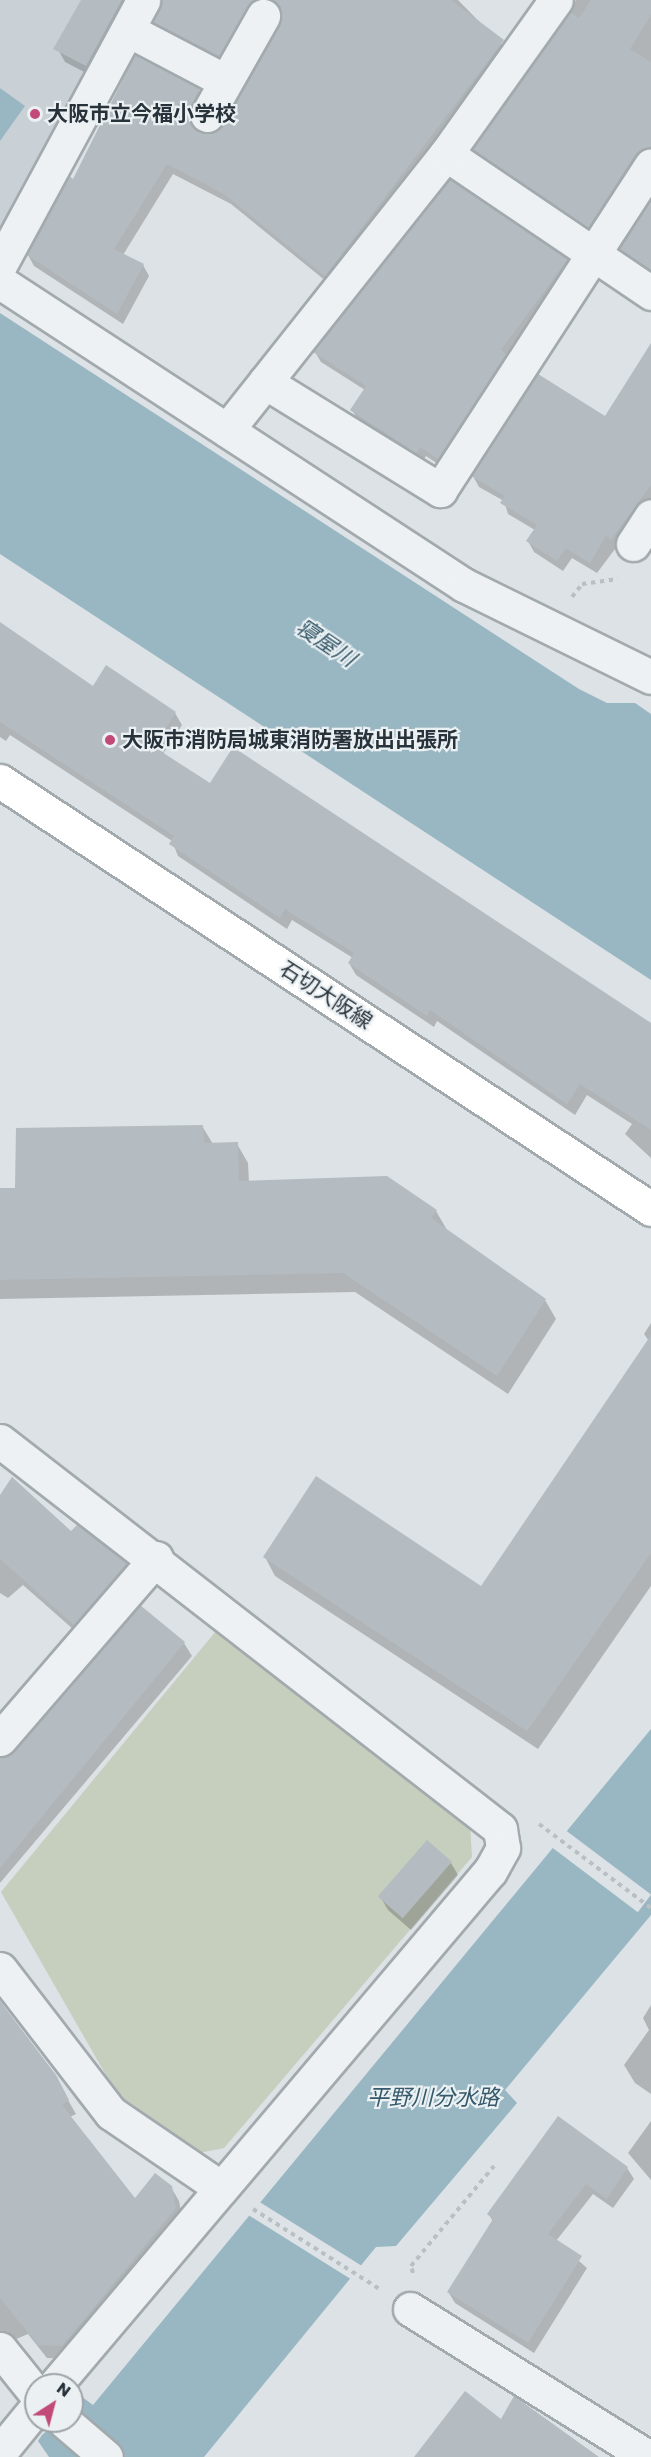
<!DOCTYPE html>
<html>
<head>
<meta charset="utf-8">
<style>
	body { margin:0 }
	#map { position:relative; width:651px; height:2457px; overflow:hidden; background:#dce2e5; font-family:Poppins,"Noto Sans JP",sans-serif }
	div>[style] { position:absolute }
	.built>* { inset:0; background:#cad1d6 }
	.green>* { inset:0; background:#c6cebe }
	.water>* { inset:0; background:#99b7c2 }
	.pier>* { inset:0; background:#dce2e5; transform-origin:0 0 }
	.shadow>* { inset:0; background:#0003 }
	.building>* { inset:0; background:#b4bcc1; transform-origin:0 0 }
	.path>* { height:4px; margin-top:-2px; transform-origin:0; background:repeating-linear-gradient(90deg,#babfc4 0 4.5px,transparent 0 9px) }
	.roads { filter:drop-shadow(2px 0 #a2aaae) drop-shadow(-2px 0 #a2aaae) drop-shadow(0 2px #a2aaae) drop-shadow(0 -2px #a2aaae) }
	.minor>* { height:33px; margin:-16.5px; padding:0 16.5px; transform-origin:16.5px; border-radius:16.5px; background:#eef1f4 }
	.major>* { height:33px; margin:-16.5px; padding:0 16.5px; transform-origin:16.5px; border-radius:16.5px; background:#fff }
	.dots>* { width:16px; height:16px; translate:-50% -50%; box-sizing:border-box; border:3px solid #ebf0f3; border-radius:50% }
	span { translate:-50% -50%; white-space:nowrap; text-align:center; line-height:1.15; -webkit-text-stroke:4.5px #ebf0f3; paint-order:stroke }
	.poi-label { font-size:21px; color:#27323a; font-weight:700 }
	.left { translate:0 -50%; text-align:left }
	.street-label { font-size:21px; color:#27323a }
	.water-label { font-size:22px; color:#35596a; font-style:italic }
	.north { position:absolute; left:24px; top:2373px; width:60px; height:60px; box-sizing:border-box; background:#ebf0f3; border:2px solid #9da4a9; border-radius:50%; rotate:36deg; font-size:16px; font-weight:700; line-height:24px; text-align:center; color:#27323a }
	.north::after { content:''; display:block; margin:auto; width:21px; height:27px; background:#c14a79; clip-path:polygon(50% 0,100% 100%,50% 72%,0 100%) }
</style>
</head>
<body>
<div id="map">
	<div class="built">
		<i style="clip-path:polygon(0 0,127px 0,0 232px)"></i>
	</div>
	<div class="green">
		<i style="clip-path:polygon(216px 1631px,470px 1824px,472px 1857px,224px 2148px,199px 2153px,118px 2096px,1px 1892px)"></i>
	</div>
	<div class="water">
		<i style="clip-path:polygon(0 88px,25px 106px,0 141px)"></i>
		<i style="clip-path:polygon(0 313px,579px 689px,607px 703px,635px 703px,651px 714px,651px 980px,0 554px)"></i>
		<i style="clip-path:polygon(651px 1729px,651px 1915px,505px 2090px,517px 2103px,396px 2246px,376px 2247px,204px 2457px,49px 2457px,38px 2441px,42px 2435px,58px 2421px,72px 2421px,72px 2400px,78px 2394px,93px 2405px)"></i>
	</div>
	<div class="pier">
		<i style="left:564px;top:1829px;width:109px;height:22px;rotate:37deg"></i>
		<i style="left:258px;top:2201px;width:125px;height:17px;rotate:32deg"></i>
	</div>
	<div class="shadow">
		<i style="clip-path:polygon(86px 0,135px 0,92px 76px,65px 62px,59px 51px)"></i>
		<i style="clip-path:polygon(163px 0,458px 0,509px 52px,332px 286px,231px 204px,173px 174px,123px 255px,143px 265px,149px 276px,123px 324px,34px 266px,28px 255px,74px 181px,199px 90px,205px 101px,196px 131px,217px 133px,281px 26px,281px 14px,271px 8px,225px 66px,161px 33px,154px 22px)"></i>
		<i style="clip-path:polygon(651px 0,651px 160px,594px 237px,480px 160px,474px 149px,576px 0)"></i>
		<i style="clip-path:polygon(651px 202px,651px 277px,621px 249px)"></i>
		<i style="clip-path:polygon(566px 260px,572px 270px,444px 468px,426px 456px,422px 462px,358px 420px,352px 410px,365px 390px,321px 362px,315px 352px)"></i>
		<i style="clip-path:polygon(651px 345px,651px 501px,597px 573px,572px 558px,563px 571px,534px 552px,528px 541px,535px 530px,508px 514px,504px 501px,479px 487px,473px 476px,605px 418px)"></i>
		<i style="clip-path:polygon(0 624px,93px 688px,175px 713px,182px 725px,163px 754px,210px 785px,651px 1024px,651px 1158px,625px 1134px,632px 1124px,587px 1095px,575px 1115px,437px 1021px,434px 1027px,356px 975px,349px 963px,353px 958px,292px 920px,287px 929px,178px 856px,172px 841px,10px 735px,6px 741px,0 737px)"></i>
		<i style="clip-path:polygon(202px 1126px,213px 1144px,237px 1144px,248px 1163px,249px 1182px,387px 1178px,436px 1211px,447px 1230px,545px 1300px,556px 1319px,508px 1394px,355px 1292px,0 1299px,0 1190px,16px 1189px)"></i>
		<i style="clip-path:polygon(651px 1323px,651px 1586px,538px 1749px,275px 1576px,265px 1557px,481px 1588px,649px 1341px,644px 1334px)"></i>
		<i style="clip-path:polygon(0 1497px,126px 1564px,133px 1577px,82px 1637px,23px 1585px,8px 1598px,0 1593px)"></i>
		<i style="clip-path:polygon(184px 1643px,192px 1656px,0 1883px,0 1758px)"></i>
		<i style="clip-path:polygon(451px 1863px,458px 1875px,411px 1930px,388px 1910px,381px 1898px)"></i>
		<i style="clip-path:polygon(0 2001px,68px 2100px,76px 2114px,70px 2117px,135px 2201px,171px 2187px,179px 2201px,183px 2221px,70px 2359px,47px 2358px,28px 2334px,0 2346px)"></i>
		<i style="clip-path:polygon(651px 2005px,651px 2094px,635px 2083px,624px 2065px,649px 2030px,643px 2018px)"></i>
		<i style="clip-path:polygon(559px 2118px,627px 2168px,634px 2179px,613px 2208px,593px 2194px,556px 2241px,587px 2268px,534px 2353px,455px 2303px,449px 2293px,493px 2222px,489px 2214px)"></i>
		<i style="clip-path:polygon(651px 2121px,651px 2180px,628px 2153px)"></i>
	</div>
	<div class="building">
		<i style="clip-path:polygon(81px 0,122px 0,86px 66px,53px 49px)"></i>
		<i style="clip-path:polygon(162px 0,253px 0,219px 56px,153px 22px)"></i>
		<i style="clip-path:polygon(273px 0,451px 0,504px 40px,325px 276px,224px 194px,167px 164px,114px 249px,144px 264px,117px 314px,27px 255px,69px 176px,73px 179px,135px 55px,200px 89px,190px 106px,191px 124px,198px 132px,216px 131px,279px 25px,282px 15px)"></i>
		<i style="clip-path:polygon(591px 0,651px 0,651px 15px,630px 49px,651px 62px,651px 146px,635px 155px,588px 228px,472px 149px,570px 12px,579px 18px)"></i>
		<i style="clip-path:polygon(450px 179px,568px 259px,501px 350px,506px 354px,438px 459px,420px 447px,416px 453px,350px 410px,366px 386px,313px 352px)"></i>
		<i style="clip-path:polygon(651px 199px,651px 270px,619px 249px)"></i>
		<i style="clip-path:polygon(651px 343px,651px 485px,611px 540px,606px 536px,590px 563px,566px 548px,557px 561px,526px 541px,537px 525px,500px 503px,505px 496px,471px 476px,538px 374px,605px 416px)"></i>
		<i style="clip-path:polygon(0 622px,93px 686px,106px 665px,176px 712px,154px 747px,210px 783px,233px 747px,651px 1023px,651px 1130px,580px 1084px,567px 1104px,430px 1010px,427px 1016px,348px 963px,354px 953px,285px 909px,280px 918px,169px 844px,174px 836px,0 722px)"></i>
		<i style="clip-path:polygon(203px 1125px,204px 1143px,238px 1142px,239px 1181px,387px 1176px,437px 1210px,431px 1218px,546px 1299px,497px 1376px,343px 1273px,0 1280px,0 1188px,15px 1188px,16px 1128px)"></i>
		<i style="clip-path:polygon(651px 1335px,651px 1553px,527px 1731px,263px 1557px,316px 1476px,481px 1586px)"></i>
		<i style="clip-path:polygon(12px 1477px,71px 1531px,77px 1525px,127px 1563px,74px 1625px,0 1559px,0 1495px)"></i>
		<i style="clip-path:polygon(140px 1605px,185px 1642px,0 1868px,0 1757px,14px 1751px)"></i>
		<i style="left:427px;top:1840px;width:33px;height:75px;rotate:41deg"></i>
		<i style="clip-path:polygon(0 2001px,56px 2075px,69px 2100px,62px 2105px,135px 2198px,155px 2173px,172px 2186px,176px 2208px,62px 2346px,38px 2345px,0 2298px)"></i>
		<i style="clip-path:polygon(558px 2116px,628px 2167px,607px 2199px,586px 2184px,548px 2234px,582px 2256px,528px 2343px,447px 2292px,493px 2219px,487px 2214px)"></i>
		<i style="clip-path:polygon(465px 2391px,501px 2419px,514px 2396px,599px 2457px,414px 2457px)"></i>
	</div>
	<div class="path">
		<i style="left:572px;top:597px;width:16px;rotate:-52deg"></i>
		<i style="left:582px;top:584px;width:36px;rotate:-8deg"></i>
		<i style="left:539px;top:1824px;width:140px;rotate:36.9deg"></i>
		<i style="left:253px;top:2209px;width:151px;rotate:32.3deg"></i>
		<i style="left:413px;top:2273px;width:7px;rotate:-106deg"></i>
		<i style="left:411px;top:2266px;width:130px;rotate:-50.3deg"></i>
	</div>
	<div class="roads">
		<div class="minor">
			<i style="left:128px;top:30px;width:110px;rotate:27.7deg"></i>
			<i style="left:207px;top:115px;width:114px;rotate:-60.5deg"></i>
			<i style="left:446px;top:154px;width:248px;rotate:34.1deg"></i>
			<i style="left:0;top:265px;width:301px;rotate:-61.6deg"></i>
			<i style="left:0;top:282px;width:554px;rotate:33.15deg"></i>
			<i style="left:464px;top:585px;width:208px;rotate:26.2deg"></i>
			<i style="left:265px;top:382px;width:206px;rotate:31.7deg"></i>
			<i style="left:440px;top:490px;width:387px;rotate:-57deg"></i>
			<i style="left:227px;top:430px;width:352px;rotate:-51.6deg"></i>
			<i style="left:446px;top:154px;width:189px;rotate:-54.5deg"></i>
			<i style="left:633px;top:544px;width:33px;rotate:-57deg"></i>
			<i style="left:0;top:1441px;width:633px;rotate:37.81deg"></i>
			<i style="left:500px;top:1829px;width:19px;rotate:81deg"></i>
			<i style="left:503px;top:1848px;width:26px;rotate:119deg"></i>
			<i style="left:490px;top:1871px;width:673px;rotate:130.24deg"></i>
			<i style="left:0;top:1739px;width:239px;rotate:-49.2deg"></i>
			<i style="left:0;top:1969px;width:182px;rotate:52.4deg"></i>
			<i style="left:111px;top:2113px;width:133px;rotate:34.3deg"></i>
			<i style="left:410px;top:2309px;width:280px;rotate:31.9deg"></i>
			<i style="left:0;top:2349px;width:58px;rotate:51.3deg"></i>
			<i style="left:64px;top:2421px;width:55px;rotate:40.6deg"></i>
			<i style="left:0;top:2452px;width:57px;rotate:-50.7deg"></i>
		</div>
		<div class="major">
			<i style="left:0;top:781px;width:779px;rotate:33.32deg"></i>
		</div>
	</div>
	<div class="dots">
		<i style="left:35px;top:114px;background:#c14a79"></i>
		<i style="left:110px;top:740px;background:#c14a79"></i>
	</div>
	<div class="poi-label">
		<span class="left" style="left:47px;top:114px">大阪市立今福小学校</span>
		<span class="left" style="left:122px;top:740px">大阪市消防局城東消防署放出出張所</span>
	</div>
	<div class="street-label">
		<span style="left:326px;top:995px;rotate:33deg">石切大阪線</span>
	</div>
	<div class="water-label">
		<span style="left:326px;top:643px;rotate:34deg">寝屋川</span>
		<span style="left:433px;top:2098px">平野川分水路</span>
	</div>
	<div class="north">N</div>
</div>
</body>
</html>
